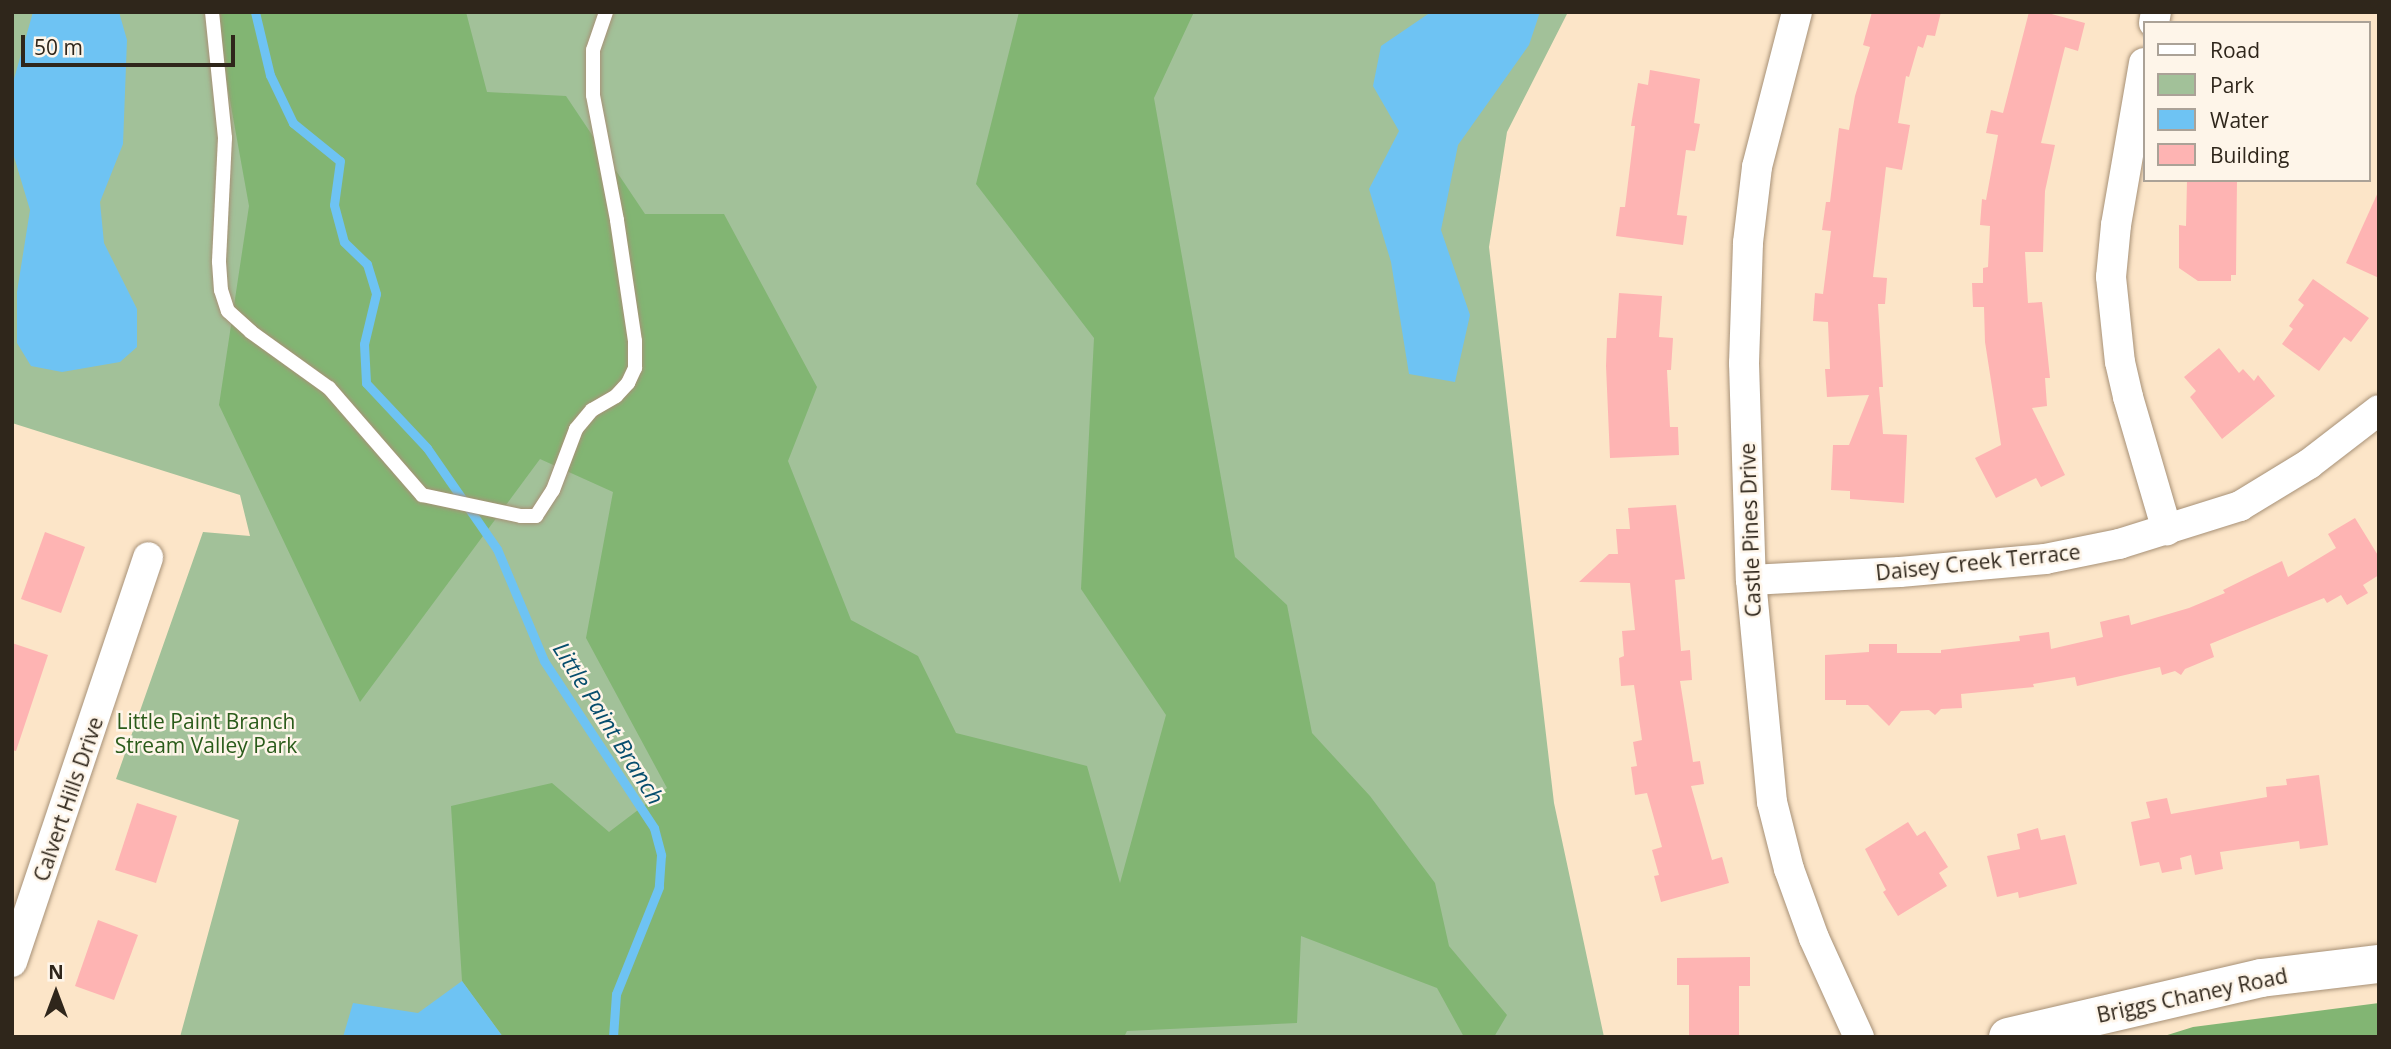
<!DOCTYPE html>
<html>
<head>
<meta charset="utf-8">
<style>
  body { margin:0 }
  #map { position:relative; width:2391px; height:1049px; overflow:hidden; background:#fce5c8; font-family:"Open Sans",sans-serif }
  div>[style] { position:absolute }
  .green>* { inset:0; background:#a2c199 }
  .forest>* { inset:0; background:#82b573 }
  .water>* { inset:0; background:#6ec3f3 }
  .stream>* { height:9px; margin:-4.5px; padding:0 4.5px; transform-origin:4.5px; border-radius:4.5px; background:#6ec3f3 }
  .building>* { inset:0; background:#feb4b3 }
  .roads { filter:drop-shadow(0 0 2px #a79177) drop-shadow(0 0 2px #a79177) }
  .lane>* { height:14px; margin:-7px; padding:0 7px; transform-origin:7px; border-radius:7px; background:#fff }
  .street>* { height:30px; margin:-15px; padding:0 15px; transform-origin:15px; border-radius:15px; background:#fff }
  .secondary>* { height:38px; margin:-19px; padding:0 19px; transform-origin:19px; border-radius:19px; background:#fff }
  span { translate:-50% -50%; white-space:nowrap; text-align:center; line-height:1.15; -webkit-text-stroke:5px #fef5e9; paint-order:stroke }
  .street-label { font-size:21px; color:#2f261b }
  .park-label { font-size:21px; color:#2a5b1a }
  .water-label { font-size:23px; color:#074e6e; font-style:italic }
  .frame { position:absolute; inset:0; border:14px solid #2f261b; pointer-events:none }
  .legend { position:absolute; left:2143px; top:21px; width:228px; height:161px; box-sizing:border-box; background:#fef5e9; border:2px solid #aba297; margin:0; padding:9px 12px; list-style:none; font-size:21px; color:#2f261b }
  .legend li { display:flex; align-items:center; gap:14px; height:35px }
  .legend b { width:35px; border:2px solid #aba297 }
  .north { position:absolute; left:21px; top:958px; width:70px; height:70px; -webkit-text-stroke:5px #fef5e9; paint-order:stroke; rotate:0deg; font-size:19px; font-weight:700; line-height:28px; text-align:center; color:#2f261b }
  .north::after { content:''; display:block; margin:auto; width:24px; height:32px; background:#2f261b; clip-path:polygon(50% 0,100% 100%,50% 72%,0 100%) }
  .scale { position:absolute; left:21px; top:35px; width:214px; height:32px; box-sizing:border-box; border:4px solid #2f261b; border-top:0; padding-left:9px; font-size:21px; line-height:24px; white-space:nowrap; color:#2f261b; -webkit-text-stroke:5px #fef5e9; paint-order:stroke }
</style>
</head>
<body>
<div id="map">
  <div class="green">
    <i style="clip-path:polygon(12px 12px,1568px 12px,1507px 132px,1489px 247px,1554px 803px,1604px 1037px,180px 1037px,239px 820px,116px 779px,203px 532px,250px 536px,240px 495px,12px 423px)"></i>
  </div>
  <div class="forest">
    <i style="clip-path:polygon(214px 12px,466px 12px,487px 92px,566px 96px,645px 214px,724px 214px,817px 387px,788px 461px,851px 620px,918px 656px,956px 733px,1087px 766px,1120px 883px,1166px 715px,1081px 589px,1094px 338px,976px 184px,1019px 12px,1194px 12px,1154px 98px,1235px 557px,1287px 605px,1312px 733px,1370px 796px,1435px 883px,1449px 946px,1507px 1015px,1494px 1037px,1464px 1037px,1437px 988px,1301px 936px,1297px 1023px,1127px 1031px,1124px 1037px,503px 1037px,462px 981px,451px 806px,552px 783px,609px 832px,667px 788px,586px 638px,613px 492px,540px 459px,360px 702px,219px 405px,249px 206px)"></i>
    <i style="clip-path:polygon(2379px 1003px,2379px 1037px,2161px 1037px,2193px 1027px)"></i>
  </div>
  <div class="water">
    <i style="clip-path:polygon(33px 12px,119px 12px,127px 40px,123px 144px,100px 202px,104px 243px,137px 309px,137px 347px,120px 362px,62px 372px,31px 366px,17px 343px,17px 292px,30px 210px,12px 150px,12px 86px)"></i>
    <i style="clip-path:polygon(1431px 12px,1540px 12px,1529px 45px,1458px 145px,1441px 230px,1470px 315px,1455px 382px,1409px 374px,1391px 262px,1369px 189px,1399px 131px,1373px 86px,1381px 46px)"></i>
    <i style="clip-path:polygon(462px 981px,503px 1037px,343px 1037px,353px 1003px,418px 1013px)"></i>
  </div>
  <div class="stream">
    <i style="left:255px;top:12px;width:65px;rotate:76.6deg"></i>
    <i style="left:270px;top:75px;width:53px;rotate:64.4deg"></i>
    <i style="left:293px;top:123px;width:60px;rotate:39deg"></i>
    <i style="left:340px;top:161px;width:44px;rotate:97.8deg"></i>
    <i style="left:334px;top:205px;width:38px;rotate:75deg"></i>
    <i style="left:344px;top:242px;width:32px;rotate:44deg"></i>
    <i style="left:367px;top:264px;width:31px;rotate:73deg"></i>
    <i style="left:376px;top:294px;width:51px;rotate:103.5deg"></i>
    <i style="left:364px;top:344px;width:39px;rotate:87deg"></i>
    <i style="left:366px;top:383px;width:89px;rotate:46.8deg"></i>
    <i style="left:427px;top:448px;width:123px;rotate:55.3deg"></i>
    <i style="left:497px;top:549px;width:121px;rotate:67.2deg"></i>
    <i style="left:544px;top:661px;width:200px;rotate:56.6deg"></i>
    <i style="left:654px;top:828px;width:28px;rotate:75deg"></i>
    <i style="left:661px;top:855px;width:32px;rotate:94deg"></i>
    <i style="left:659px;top:887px;width:115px;rotate:111.9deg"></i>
    <i style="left:616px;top:994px;width:43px;rotate:94deg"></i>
  </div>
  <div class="building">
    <i style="clip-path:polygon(1872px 12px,1941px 12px,1935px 36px,1927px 35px,1923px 48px,1918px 46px,1909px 77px,1906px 76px,1898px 123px,1910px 125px,1902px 170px,1886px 167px,1873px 277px,1887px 278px,1885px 304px,1878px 304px,1883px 387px,1879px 387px,1883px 434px,1907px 435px,1904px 503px,1850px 499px,1850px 491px,1831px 490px,1833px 445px,1849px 445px,1869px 395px,1827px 397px,1825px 369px,1830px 369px,1828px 322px,1813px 321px,1815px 293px,1823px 294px,1831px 231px,1822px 230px,1826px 202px,1830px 202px,1839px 128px,1849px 130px,1855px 96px,1870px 47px,1863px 45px)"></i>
    <i style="clip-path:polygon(2029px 12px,2044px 12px,2085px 23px,2078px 51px,2065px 47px,2041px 143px,2055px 145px,2045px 191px,2043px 252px,2025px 252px,2028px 303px,2042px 302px,2050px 378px,2045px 378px,2047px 406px,2032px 408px,2065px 475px,2041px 487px,2036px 478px,1996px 498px,1975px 458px,2001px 445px,1985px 342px,1984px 307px,1973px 307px,1972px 283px,1983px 283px,1983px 268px,1988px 267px,1990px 226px,1980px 225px,1982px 199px,1986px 200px,1998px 135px,1986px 133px,1991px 110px,2003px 113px)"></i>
    <i style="clip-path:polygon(1650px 70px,1700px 79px,1694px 123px,1700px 124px,1695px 151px,1686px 150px,1677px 215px,1687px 216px,1683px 245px,1616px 236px,1620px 207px,1625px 207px,1635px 126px,1631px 126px,1638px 83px,1648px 85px)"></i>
    <i style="clip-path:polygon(2187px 180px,2237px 180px,2236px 275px,2231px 275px,2231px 281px,2198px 281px,2179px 268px,2179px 225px,2186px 226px)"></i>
    <i style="clip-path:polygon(2379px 190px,2379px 278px,2346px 263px)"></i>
    <i style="clip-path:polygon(2313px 279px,2369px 318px,2351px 342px,2344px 337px,2319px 371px,2282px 344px,2293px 329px,2289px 326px,2304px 305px,2298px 300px)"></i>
    <i style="clip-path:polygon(1619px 293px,1662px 296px,1659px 337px,1673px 338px,1671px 370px,1667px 370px,1670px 427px,1678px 427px,1679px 455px,1610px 458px,1606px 366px,1607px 338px,1616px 338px)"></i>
    <i style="clip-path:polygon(2219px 348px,2239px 373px,2243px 369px,2254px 381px,2258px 375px,2275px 396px,2222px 439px,2190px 397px,2196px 391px,2184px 377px)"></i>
    <i style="clip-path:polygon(1676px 505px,1685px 579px,1675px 580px,1681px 651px,1690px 650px,1692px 680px,1680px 681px,1693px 762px,1700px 761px,1704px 784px,1691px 786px,1712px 860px,1722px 857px,1729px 883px,1661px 902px,1654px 876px,1659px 875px,1652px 850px,1662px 847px,1647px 793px,1635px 795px,1631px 767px,1637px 766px,1633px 742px,1642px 740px,1634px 685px,1621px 686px,1619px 658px,1624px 656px,1622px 631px,1635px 630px,1630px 583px,1579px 582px,1609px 554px,1618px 554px,1616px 529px,1630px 529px,1628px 508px)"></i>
    <i style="clip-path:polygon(2355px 518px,2379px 557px,2379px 575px,2363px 585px,2368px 593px,2347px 605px,2341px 595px,2327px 603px,2324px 598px,2210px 644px,2214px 657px,2185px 669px,2181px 675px,2175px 671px,2162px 675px,2160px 667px,2077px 686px,2075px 677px,2033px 684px,2034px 687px,1961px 694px,1962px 708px,1941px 709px,1935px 715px,1929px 710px,1901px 711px,1889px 726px,1868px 705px,1846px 705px,1846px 700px,1825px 700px,1825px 655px,1869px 652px,1869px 644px,1897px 644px,1897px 653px,1941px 653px,1941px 650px,2020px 641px,2019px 636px,2049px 632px,2051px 649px,2103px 637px,2100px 622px,2129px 615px,2131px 625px,2189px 608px,2225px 593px,2223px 590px,2282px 561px,2288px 577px,2336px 548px,2328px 534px)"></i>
    <i style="clip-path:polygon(45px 532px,85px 547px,61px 613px,21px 599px)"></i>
    <i style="clip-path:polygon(12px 643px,48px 655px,16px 751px,12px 750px)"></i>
    <i style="clip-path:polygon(2319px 775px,2328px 845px,2300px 849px,2299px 841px,2220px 852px,2223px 869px,2195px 875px,2191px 855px,2180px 858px,2182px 869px,2162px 873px,2159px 862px,2140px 866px,2131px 822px,2150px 818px,2146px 802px,2167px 798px,2171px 814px,2267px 797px,2266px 787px,2287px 785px,2286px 779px)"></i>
    <i style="clip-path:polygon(137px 803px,177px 816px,156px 883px,115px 870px)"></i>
    <i style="clip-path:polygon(1908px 822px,1917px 836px,1925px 831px,1948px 867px,1939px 873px,1947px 886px,1898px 916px,1883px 892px,1886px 890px,1865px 849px)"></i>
    <i style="clip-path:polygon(2038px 828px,2041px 840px,2065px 835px,2077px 884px,2019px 898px,2018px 892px,1997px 897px,1987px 856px,2020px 849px,2017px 834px)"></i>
    <i style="clip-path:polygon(98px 920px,138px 935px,114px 1000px,75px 986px)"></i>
    <i style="clip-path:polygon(1750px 957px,1750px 986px,1739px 986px,1739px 1037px,1689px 1037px,1689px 985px,1677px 985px,1677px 958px)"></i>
  </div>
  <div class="roads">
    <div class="lane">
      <i style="left:212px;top:12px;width:127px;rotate:84.1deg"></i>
      <i style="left:225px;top:138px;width:124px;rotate:92.8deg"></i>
      <i style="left:219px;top:262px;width:28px;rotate:86deg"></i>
      <i style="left:221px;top:290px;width:22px;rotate:72deg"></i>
      <i style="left:228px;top:311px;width:31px;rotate:42deg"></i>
      <i style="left:251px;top:332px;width:96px;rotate:35.7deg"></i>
      <i style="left:329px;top:388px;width:142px;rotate:49deg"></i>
      <i style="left:422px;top:495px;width:101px;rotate:12deg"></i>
      <i style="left:521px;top:516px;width:15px"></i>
      <i style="left:536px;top:516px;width:31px;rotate:-57deg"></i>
      <i style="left:553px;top:490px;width:65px;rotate:-69.3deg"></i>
      <i style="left:576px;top:429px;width:25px;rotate:-50deg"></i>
      <i style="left:592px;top:410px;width:28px;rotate:-30deg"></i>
      <i style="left:616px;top:396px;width:18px;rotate:-47deg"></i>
      <i style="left:628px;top:383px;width:17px;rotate:-65deg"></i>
      <i style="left:635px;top:368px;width:27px;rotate:-90deg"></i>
      <i style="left:635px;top:341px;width:122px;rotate:-98.5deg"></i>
      <i style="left:617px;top:220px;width:127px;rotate:-100.9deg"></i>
      <i style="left:593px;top:95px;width:45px;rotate:-90deg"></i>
      <i style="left:593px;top:50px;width:40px;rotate:-71.1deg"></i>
    </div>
    <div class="street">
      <i style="left:1797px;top:12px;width:160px;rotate:104.5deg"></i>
      <i style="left:1757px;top:167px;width:77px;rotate:96.8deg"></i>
      <i style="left:1748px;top:243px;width:120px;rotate:91.9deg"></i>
      <i style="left:1744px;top:363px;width:217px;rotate:88.2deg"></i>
      <i style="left:1751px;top:580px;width:223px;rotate:84.6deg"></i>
      <i style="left:1772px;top:802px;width:69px;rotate:75.8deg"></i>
      <i style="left:1789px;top:869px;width:73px;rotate:70.1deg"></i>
      <i style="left:1814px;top:938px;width:109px;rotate:65.6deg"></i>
      <i style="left:2154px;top:23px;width:11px;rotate:-80deg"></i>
      <i style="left:2144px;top:63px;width:164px;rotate:99.8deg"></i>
      <i style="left:2116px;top:225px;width:52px;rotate:95.5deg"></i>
      <i style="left:2111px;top:277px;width:85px;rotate:84deg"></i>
      <i style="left:2120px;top:362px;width:36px;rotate:77deg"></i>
      <i style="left:2128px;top:397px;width:139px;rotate:73.7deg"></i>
      <i style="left:1751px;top:580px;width:149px;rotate:-3.1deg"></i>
      <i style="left:1900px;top:572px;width:146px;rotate:-5.1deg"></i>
      <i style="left:2045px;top:559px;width:76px;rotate:-11.5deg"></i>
      <i style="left:2119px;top:544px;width:127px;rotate:-17.4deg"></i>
      <i style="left:2240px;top:506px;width:81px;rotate:-31.3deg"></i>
      <i style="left:2309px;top:464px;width:88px;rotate:-37.6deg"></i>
      <i style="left:12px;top:962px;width:427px;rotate:-71.4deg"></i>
    </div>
    <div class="secondary">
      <i style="left:2008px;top:1037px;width:260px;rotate:-13.1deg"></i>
      <i style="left:2261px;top:978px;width:119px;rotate:-6.8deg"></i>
    </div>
  </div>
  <div class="street-label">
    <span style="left:1750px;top:530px;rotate:-92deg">Castle Pines Drive</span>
    <span style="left:1978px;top:562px;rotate:-6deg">Daisey Creek Terrace</span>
    <span style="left:68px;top:799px;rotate:-71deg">Calvert Hills Drive</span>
    <span style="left:2192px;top:995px;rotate:-12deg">Briggs Chaney Road</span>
  </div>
  <div class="park-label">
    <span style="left:206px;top:733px">Little Paint Branch<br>Stream Valley Park</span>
  </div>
  <div class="water-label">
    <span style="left:609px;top:723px;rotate:58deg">Little Paint Branch</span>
  </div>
  <div class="frame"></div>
  <ul class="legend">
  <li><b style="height:9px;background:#fff"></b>Road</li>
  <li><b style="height:19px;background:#a2c199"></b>Park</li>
  <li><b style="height:19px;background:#6ec3f3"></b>Water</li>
  <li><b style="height:19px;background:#feb4b3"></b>Building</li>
  </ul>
  <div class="north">N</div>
  <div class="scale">50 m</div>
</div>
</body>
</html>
